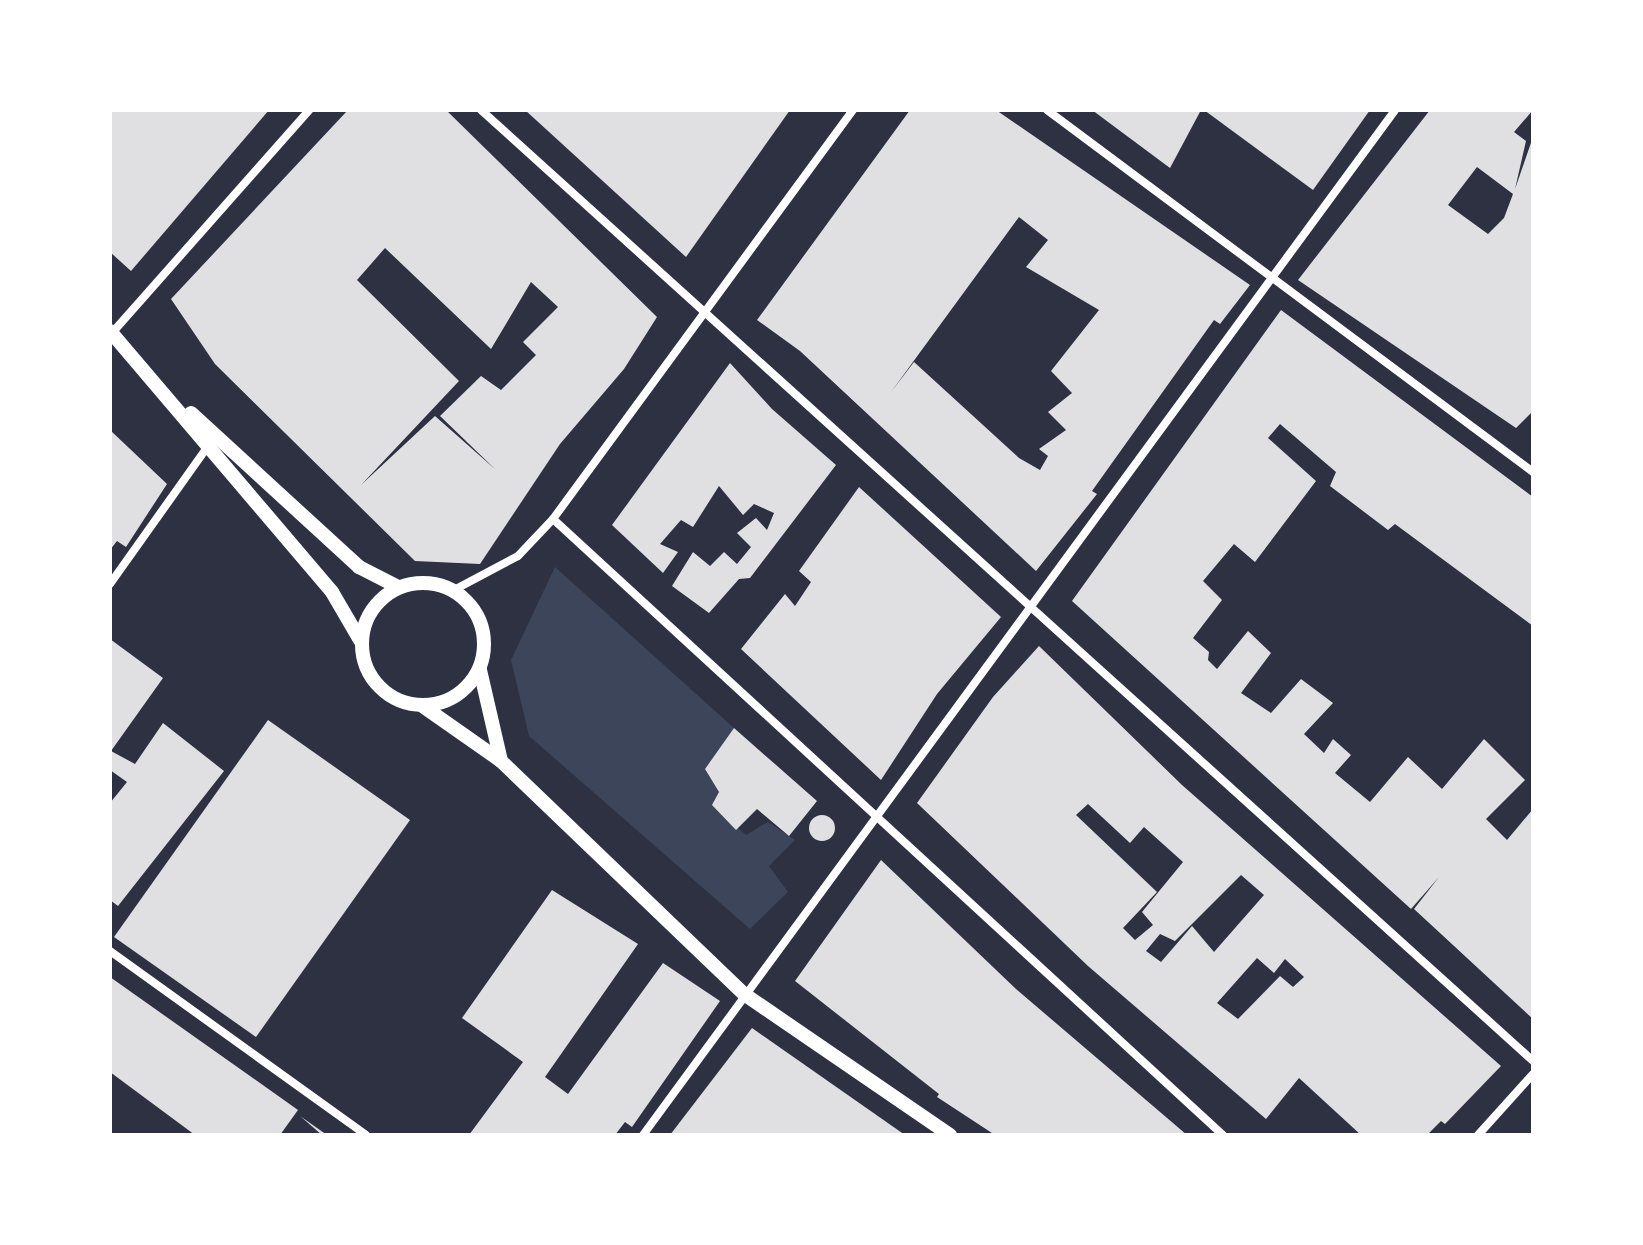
<!DOCTYPE html>
<html>
<head>
<meta charset="utf-8">
<style>
  body { margin:0 }
  #map { position:relative; width:1643px; height:1245px; overflow:hidden; background:#2d3142; font-family:"DejaVu Sans",sans-serif }
  div>[style] { position:absolute }
  .green>* { inset:0; background:#3c4559 }
  .building>* { inset:0; background:#e0e0e3 }
  .round { border-radius:50% }
  .minor>* { height:8px; margin:-4px; padding:0 4px; transform-origin:4px; border-radius:4px; background:#fff }
  .tertiary>* { height:14px; margin:-7px; padding:0 7px; transform-origin:7px; border-radius:7px; background:#fff }
  .tertiary>.ring { margin:-7px; padding:0; box-sizing:content-box; background:none; border:14px solid #fff; border-radius:50% }
  span { translate:-50% -50%; white-space:nowrap; text-align:center; line-height:1.15; -webkit-text-stroke:6px #fff; paint-order:stroke }
  .frame { position:absolute; inset:0; border:112px solid #fff; pointer-events:none }
</style>
</head>
<body>
<div id="map">
  <div class="green">
    <i style="clip-path:polygon(555px 567px,734px 728px,705px 769px,719px 792px,715px 807px,746px 835px,768px 822px,795px 840px,769px 866px,788px 892px,750px 929px,529px 736px,511px 660px)"></i>
  </div>
  <div class="building">
    <i style="clip-path:polygon(110px 110px,269px 110px,131px 271px,110px 252px)"></i>
    <i style="clip-path:polygon(evenodd,348px 110px,446px 110px,657px 317px,624px 369px,560px 444px,480px 564px,415px 561px,215px 364px,171px 299px,348px 110px,385px 248px,491px 349px,531px 282px,558px 307px,523px 342px,536px 355px,501px 390px,481px 376px,440px 416px,496px 470px,435px 416px,361px 485px,459px 381px,357px 280px,385px 248px)"></i>
    <i style="clip-path:polygon(525px 110px,790px 110px,686px 257px)"></i>
    <i style="clip-path:polygon(evenodd,910px 110px,996px 110px,1250px 285px,1220px 324px,1214px 320px,1092px 491px,1097px 494px,1036px 571px,800px 351px,757px 320px,910px 110px,1019px 217px,1048px 240px,1026px 267px,1099px 310px,1051px 371px,1072px 393px,1048px 412px,1066px 430px,1039px 449px,1048px 456px,1040px 470px,1019px 458px,914px 362px,891px 392px,1019px 217px)"></i>
    <i style="clip-path:polygon(1092px 110px,1201px 110px,1170px 168px)"></i>
    <i style="clip-path:polygon(1204px 110px,1370px 110px,1313px 190px)"></i>
    <i style="clip-path:polygon(evenodd,1430px 110px,1533px 110px,1514px 132px,1526px 141px,1515px 189px,1533px 137px,1533px 411px,1516px 428px,1298px 280px,1430px 110px,1477px 167px,1513px 194px,1504px 218px,1488px 234px,1448px 205px,1477px 167px)"></i>
    <i style="clip-path:polygon(1281px 310px,1533px 497px,1533px 626px,1395px 524px,1388px 530px,1330px 486px,1336px 472px,1280px 424px,1268px 438px,1316px 481px,1255px 562px,1234px 544px,1203px 581px,1222px 600px,1193px 638px,1209px 652px,1208px 660px,1217px 669px,1248px 631px,1271px 653px,1241px 693px,1271px 713px,1301px 679px,1333px 703px,1304px 734px,1324px 753px,1333px 739px,1351px 755px,1335px 773px,1370px 802px,1408px 757px,1442px 789px,1484px 739px,1525px 780px,1486px 819px,1507px 840px,1533px 809px,1533px 1019px,1414px 909px,1439px 877px,1411px 909px,1072px 601px)"></i>
    <i style="clip-path:polygon(730px 363px,772px 409px,836px 465px,750px 578px,739px 579px,709px 613px,672px 586px,693px 552px,710px 566px,724px 552px,737px 564px,751px 547px,737px 533px,756px 518px,767px 530px,774px 513px,754px 504px,743px 515px,719px 486px,693px 527px,681px 520px,660px 544px,678px 552px,663px 573px,612px 525px)"></i>
    <i style="clip-path:polygon(110px 430px,167px 484px,126px 547px,117px 541px,110px 550px)"></i>
    <i style="clip-path:polygon(859px 487px,1001px 617px,937px 694px,881px 780px,741px 649px,785px 594px,795px 606px,811px 582px,799px 571px)"></i>
    <i style="clip-path:polygon(110px 639px,163px 678px,111px 751px,135px 764px,163px 723px,224px 771px,118px 906px,110px 900px,110px 803px,127px 782px,110px 770px)"></i>
    <i style="clip-path:polygon(evenodd,1039px 646px,1182px 785px,1501px 1066px,1445px 1124px,1441px 1121px,1427px 1135px,1361px 1135px,1299px 1078px,1266px 1119px,1088px 966px,917px 803px,993px 697px,1039px 646px,1088px 804px,1130px 843px,1144px 827px,1183px 862px,1142px 912px,1153px 925px,1135px 940px,1123px 928px,1157px 892px,1076px 815px,1088px 804px,1039px 646px,1241px 875px,1264px 895px,1214px 952px,1192px 926px,1161px 962px,1146px 951px,1160px 934px,1175px 941px,1241px 875px,1039px 646px,1257px 958px,1274px 973px,1285px 959px,1304px 977px,1293px 987px,1280px 976px,1238px 1019px,1217px 1003px,1257px 958px)"></i>
    <i style="clip-path:polygon(268px 720px,410px 820px,256px 1037px,114px 937px)"></i>
    <i style="clip-path:polygon(734px 728px,817px 801px,789px 836px,757px 809px,736px 830px,712px 805px,719px 792px,705px 769px)"></i>
    <i class="round" style="left:809px;top:815px;width:26px;height:26px"></i>
    <i style="clip-path:polygon(881px 860px,1016px 989px,1187px 1135px,995px 1135px,937px 1097px,939px 1094px,795px 981px)"></i>
    <i style="clip-path:polygon(552px 890px,638px 944px,545px 1077px,568px 1094px,663px 963px,720px 1001px,632px 1127px,625px 1122px,615px 1135px,469px 1135px,523px 1062px,462px 1018px)"></i>
    <i style="clip-path:polygon(110px 977px,298px 1110px,280px 1135px,195px 1135px,110px 1072px)"></i>
    <i style="clip-path:polygon(752px 1028px,905px 1135px,670px 1135px)"></i>
    <i style="clip-path:polygon(300px 1116px,327px 1135px,322px 1135px)"></i>
  </div>
  <div class="minor">
    <i style="left:481px;top:110px;width:1418px;rotate:42.11deg"></i>
    <i style="left:1047px;top:110px;width:606px;rotate:36.68deg"></i>
    <i style="left:112px;top:333px;width:298px;rotate:-48.5deg"></i>
    <i style="left:553px;top:519px;width:910px;rotate:42.6deg"></i>
    <i style="left:110px;top:584px;width:169px;rotate:-54.6deg"></i>
    <i style="left:454px;top:590px;width:72px;rotate:-28deg"></i>
    <i style="left:518px;top:556px;width:51px;rotate:-46.6deg"></i>
    <i style="left:553px;top:519px;width:507px;rotate:-53.74deg"></i>
    <i style="left:110px;top:951px;width:315px;rotate:35.7deg"></i>
    <i style="left:643px;top:1135px;width:1271px;rotate:-53.73deg"></i>
    <i style="left:1478px;top:1135px;width:82px;rotate:-48deg"></i>
  </div>
  <div class="tertiary">
    <i style="left:110px;top:331px;width:343px;rotate:49.6deg"></i>
    <i style="left:332px;top:592px;width:56px;rotate:59.7deg"></i>
    <i style="left:191px;top:413px;width:228px;rotate:42.5deg"></i>
    <i style="left:359px;top:567px;width:44px;rotate:27.1deg"></i>
    <i class="ring" style="left:362px;top:583px;width:108px;height:108px"></i>
    <i style="left:480px;top:670px;width:93px;rotate:77deg"></i>
    <i style="left:424px;top:707px;width:94px;rotate:35deg"></i>
    <i style="left:501px;top:761px;width:337px;rotate:43.8deg"></i>
    <i style="left:744px;top:994px;width:250px;rotate:34.4deg"></i>
  </div>
  <div class="frame"></div>
</div>
</body>
</html>
